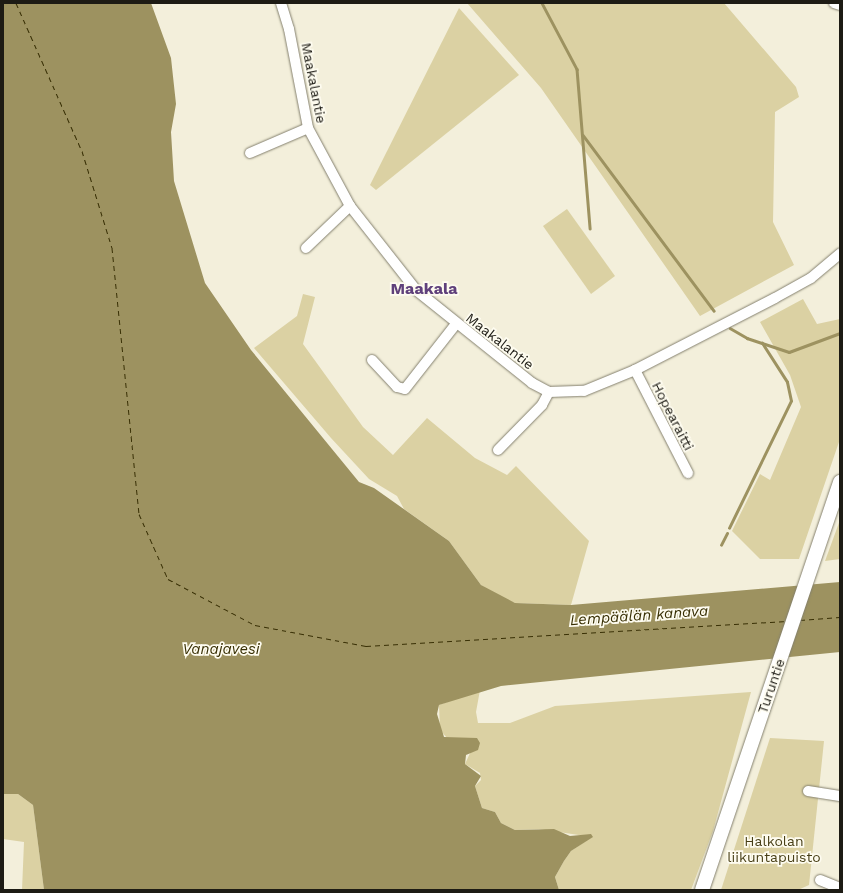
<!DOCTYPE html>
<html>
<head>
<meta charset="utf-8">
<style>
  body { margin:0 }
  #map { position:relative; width:843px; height:893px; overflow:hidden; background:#f3efdb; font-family:"Work Sans",sans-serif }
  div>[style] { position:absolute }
  .green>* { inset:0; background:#dbd1a3 }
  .water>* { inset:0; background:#9d9260 }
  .stream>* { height:2.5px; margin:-1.25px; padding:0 1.25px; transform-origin:1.25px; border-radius:1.25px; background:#9d9260 }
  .ferry>* { height:1px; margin-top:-0.5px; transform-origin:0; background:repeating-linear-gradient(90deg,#382f04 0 5px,transparent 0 9px) }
  .roads { filter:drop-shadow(0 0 1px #84806e) drop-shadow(0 0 1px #84806e) }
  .minor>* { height:10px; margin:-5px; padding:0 5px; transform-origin:5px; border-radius:5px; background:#fff }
  .secondary>* { height:14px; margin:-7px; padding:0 7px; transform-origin:7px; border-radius:7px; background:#fff }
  span { translate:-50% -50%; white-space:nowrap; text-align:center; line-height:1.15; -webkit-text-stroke:3.5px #fefcf0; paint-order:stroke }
  .street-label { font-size:14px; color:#1d1b14 }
  .park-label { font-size:14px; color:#483f16 }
  .water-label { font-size:15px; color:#382f04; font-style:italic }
  .quarter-label { font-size:16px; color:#5f407b; font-weight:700 }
  .frame { position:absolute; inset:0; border:4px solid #1d1b14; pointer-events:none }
</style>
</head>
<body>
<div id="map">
  <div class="green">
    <i style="clip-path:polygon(467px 3px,724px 3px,796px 87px,799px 97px,775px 112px,773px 222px,794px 265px,700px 316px,541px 88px)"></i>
    <i style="clip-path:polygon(459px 8px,519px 75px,376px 190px,370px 185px)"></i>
    <i style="clip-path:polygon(567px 209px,615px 276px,591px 294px,543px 226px)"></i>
    <i style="clip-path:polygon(303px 294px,315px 297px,303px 344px,363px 427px,393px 455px,427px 418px,475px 458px,507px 475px,516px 466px,589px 541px,571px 605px,515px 603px,497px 597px,481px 585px,449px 541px,404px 509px,397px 496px,369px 479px,331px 438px,254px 348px,297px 316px)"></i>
    <i style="clip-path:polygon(803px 299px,817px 324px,840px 319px,840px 439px,799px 559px,760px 559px,732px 531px,760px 474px,770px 480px,801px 407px,790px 375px,760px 322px)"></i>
    <i style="clip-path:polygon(840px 520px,840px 559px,825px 561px)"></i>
    <i style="clip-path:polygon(480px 690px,476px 712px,478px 723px,510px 723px,555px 706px,751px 692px,713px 831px,691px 890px,559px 890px,555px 877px,564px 861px,571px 851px,592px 837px,539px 829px,515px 830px,501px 823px,495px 812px,482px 808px,475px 786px,481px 780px,480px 773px,465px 764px,477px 738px,448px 739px,440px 730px,439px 705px)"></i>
    <i style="clip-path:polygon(770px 738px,824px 741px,809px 885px,798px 890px,721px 890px)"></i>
    <i style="clip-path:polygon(3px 794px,18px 794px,33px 805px,44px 890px,22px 890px,24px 842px,3px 839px)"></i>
  </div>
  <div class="water">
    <i style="clip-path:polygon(3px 3px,151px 3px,171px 58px,176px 104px,171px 132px,174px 181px,205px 283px,251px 350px,359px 482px,374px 488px,449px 541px,481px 585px,515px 603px,571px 605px,840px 582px,840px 652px,501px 686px,439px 705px,437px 714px,444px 737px,477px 738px,480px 743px,478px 750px,466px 755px,465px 764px,481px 776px,475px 786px,482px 808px,495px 812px,501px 823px,515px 830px,554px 829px,570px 836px,591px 834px,593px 837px,571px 851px,564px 861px,555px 877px,559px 890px,44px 890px,33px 805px,18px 794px,3px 794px)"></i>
  </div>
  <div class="stream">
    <i style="left:542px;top:3px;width:75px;rotate:62.1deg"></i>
    <i style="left:577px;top:69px;width:160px;rotate:85.3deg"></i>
    <i style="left:583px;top:135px;width:219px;rotate:53.3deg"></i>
    <i style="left:730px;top:328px;width:20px;rotate:30deg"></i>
    <i style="left:747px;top:338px;width:44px;rotate:18.4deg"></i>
    <i style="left:789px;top:352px;width:54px;rotate:-20.4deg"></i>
    <i style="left:729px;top:528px;width:141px;rotate:-64deg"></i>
    <i style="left:791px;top:401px;width:19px;rotate:-102deg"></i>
    <i style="left:787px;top:382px;width:46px;rotate:-122.7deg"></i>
    <i style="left:721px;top:545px;width:13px;rotate:-63deg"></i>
  </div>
  <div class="ferry">
    <i style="left:16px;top:3px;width:162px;rotate:66deg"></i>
    <i style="left:82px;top:151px;width:102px;rotate:72.8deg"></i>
    <i style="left:112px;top:248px;width:267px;rotate:84.2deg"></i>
    <i style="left:139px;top:514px;width:71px;rotate:66deg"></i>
    <i style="left:168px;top:579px;width:98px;rotate:27.9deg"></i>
    <i style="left:255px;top:625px;width:113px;rotate:10.7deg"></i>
    <i style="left:366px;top:646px;width:422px;rotate:-3.4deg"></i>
    <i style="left:800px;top:620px;width:40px;rotate:-4.3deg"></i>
  </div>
  <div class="roads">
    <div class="minor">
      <i style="left:281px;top:3px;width:27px;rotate:73deg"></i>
      <i style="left:289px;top:29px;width:101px;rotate:79.1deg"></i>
      <i style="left:308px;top:128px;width:89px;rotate:61.7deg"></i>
      <i style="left:350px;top:206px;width:107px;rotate:51.8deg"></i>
      <i style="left:416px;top:290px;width:149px;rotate:38.7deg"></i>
      <i style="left:532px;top:383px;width:19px;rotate:28deg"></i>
      <i style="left:549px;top:392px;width:35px;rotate:-2deg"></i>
      <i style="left:584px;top:391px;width:55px;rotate:-22.4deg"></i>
      <i style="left:635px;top:370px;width:157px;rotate:-27.2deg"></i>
      <i style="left:775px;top:298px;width:41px;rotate:-29.1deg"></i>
      <i style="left:811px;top:278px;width:38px;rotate:-40deg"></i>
      <i style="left:834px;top:3px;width:6px;rotate:18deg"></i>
      <i style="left:250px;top:153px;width:63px;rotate:-23.3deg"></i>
      <i style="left:306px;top:248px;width:61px;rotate:-43.7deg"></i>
      <i style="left:372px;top:360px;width:37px;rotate:47deg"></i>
      <i style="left:397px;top:387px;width:8px;rotate:14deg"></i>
      <i style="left:405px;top:389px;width:83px;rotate:-51.9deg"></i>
      <i style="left:635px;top:370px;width:116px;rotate:62.8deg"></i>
      <i style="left:498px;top:450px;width:63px;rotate:-45.6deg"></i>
      <i style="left:542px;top:405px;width:15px;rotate:-62deg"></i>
      <i style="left:808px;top:791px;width:32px;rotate:9deg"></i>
      <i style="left:820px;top:880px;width:22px;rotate:22deg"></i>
    </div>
    <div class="secondary">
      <i style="left:702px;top:890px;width:431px;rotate:-71.3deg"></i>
    </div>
  </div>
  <div class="street-label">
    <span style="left:314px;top:83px;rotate:79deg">Maakalantie</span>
    <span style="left:500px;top:341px;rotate:38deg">Maakalantie</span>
    <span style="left:673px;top:416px;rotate:63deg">Hopearaitti</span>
    <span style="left:771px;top:686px;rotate:-71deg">Turuntie</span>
  </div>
  <div class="park-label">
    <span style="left:774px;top:849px">Halkolan<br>liikuntapuisto</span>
  </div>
  <div class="water-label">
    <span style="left:639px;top:616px;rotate:-4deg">Lempäälän kanava</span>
    <span style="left:221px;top:650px">Vanajavesi</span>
  </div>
  <div class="quarter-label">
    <span style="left:424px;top:289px">Maakala</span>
  </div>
  <div class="frame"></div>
</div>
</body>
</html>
